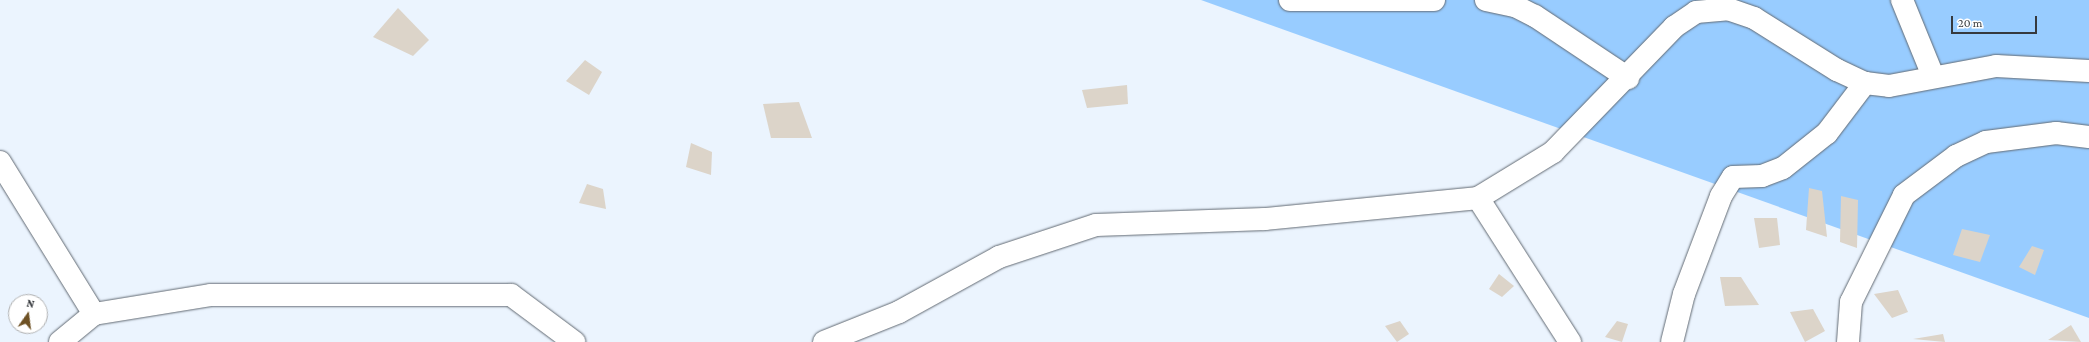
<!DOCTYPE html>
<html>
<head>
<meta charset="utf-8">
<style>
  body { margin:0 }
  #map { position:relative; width:2089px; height:342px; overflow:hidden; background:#ebf4fe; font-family:"Crimson Pro",serif }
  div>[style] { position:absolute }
  .green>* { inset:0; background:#98ccff }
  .building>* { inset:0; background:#dcd4c9 }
  .roads { filter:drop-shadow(0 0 1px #626a73) drop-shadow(0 0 1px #626a73) }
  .minor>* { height:22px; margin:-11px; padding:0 11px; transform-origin:11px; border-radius:11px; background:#fff }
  span { translate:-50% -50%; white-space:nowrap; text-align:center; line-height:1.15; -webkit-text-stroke:4px #fff; paint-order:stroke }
  .north { position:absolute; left:8px; top:294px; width:40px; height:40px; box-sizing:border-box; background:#fff; border:1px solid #afb0b1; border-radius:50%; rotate:14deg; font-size:11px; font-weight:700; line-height:16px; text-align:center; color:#36393d }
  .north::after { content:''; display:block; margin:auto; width:14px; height:18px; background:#6e5124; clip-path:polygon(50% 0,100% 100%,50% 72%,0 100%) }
  .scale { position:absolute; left:1951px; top:16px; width:86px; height:18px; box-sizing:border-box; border:2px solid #36393d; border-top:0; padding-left:5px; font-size:12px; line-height:14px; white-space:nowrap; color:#36393d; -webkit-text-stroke:3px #fff; paint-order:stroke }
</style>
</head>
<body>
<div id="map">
  <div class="green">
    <i style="clip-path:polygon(1201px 0,2089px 0,2089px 318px)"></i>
  </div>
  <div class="building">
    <i style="clip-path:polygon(398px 8px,429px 40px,413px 56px,373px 37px)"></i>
    <i style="clip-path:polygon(585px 60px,602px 72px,589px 95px,566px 81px)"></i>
    <i style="clip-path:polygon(1127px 85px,1128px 104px,1087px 108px,1082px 90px)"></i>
    <i style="clip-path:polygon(799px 102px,812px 138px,771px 138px,763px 104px)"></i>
    <i style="clip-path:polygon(691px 143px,712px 152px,711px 175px,686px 167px)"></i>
    <i style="clip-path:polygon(587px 184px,603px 189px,606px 209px,579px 203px)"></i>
    <i style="clip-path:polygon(1809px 188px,1822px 191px,1827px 237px,1806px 230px)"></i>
    <i style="clip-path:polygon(1841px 196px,1858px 200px,1857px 248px,1840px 242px)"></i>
    <i style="clip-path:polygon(1754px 218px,1777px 218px,1780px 245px,1759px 248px)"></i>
    <i style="clip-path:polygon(1962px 229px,1990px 235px,1980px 262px,1953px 255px)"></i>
    <i style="clip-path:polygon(2032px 246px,2044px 250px,2035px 275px,2019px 267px)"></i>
    <i style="clip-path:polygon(1499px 274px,1514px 286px,1502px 297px,1489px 289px)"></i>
    <i style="clip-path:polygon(1720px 277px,1741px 277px,1759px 305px,1725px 306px)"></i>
    <i style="clip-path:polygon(1898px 290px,1908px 312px,1892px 318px,1874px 294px)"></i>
    <i style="clip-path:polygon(1813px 309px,1825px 331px,1805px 342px,1790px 312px)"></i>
    <i style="clip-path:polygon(1400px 321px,1409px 334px,1397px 342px,1385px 326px)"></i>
    <i style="clip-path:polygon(1617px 321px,1628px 324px,1622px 342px,1605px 337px)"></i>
    <i style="clip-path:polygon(2071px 325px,2081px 342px,2048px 340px)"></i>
    <i style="clip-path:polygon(1943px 334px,1945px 342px,1913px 339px)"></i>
  </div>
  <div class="roads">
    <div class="minor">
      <i style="left:1290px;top:0;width:144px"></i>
      <i style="left:1486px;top:0;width:30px;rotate:12deg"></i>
      <i style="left:1515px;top:6px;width:22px;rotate:27deg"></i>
      <i style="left:1535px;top:16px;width:112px;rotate:33.7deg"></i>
      <i style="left:1902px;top:0;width:82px;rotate:67.8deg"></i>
      <i style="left:0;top:162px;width:179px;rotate:58.3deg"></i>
      <i style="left:1478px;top:198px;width:171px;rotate:57.4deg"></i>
      <i style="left:60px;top:342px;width:44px;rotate:-39.5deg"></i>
      <i style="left:94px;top:314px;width:119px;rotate:-9.2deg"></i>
      <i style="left:211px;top:295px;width:300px"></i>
      <i style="left:511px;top:295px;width:79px;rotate:36.7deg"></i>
      <i style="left:824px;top:342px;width:81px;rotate:-21.8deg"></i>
      <i style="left:899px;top:312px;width:114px;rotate:-28.8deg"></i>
      <i style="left:999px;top:257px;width:102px;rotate:-18.3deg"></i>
      <i style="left:1096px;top:225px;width:169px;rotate:-2deg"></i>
      <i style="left:1265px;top:219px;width:214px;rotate:-5.6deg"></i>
      <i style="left:1478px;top:198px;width:88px;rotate:-31.5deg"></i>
      <i style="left:1553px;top:152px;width:174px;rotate:-45.9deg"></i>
      <i style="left:1674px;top:27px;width:27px;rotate:-34deg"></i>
      <i style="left:1696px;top:12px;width:32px;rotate:-5deg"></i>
      <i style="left:1728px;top:9px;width:28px;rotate:19deg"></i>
      <i style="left:1754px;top:18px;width:98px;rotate:32.1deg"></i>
      <i style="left:1837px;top:70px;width:31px;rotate:25deg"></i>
      <i style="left:1865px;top:83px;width:24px;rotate:7deg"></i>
      <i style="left:1889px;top:86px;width:109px;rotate:-10.6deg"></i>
      <i style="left:1996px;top:66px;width:93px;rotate:3.1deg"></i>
      <i style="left:1672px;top:342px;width:49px;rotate:-76deg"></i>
      <i style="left:1684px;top:294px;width:105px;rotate:-69.3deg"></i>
      <i style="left:1721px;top:196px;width:22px;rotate:-58deg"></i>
      <i style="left:1733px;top:177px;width:29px;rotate:-2deg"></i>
      <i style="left:1762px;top:176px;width:22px;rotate:-21deg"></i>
      <i style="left:1783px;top:168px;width:56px;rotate:-38.5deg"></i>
      <i style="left:1827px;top:133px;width:63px;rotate:-52.8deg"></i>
      <i style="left:1848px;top:342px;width:40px;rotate:-85.7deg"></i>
      <i style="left:1851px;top:302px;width:119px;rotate:-63.6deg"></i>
      <i style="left:1904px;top:195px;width:65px;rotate:-36.9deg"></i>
      <i style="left:1956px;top:156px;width:33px;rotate:-25deg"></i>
      <i style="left:1986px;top:142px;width:71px;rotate:-7.3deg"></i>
      <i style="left:2056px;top:133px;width:33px;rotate:7deg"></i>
    </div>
  </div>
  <div class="north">N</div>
  <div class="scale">20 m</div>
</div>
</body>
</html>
